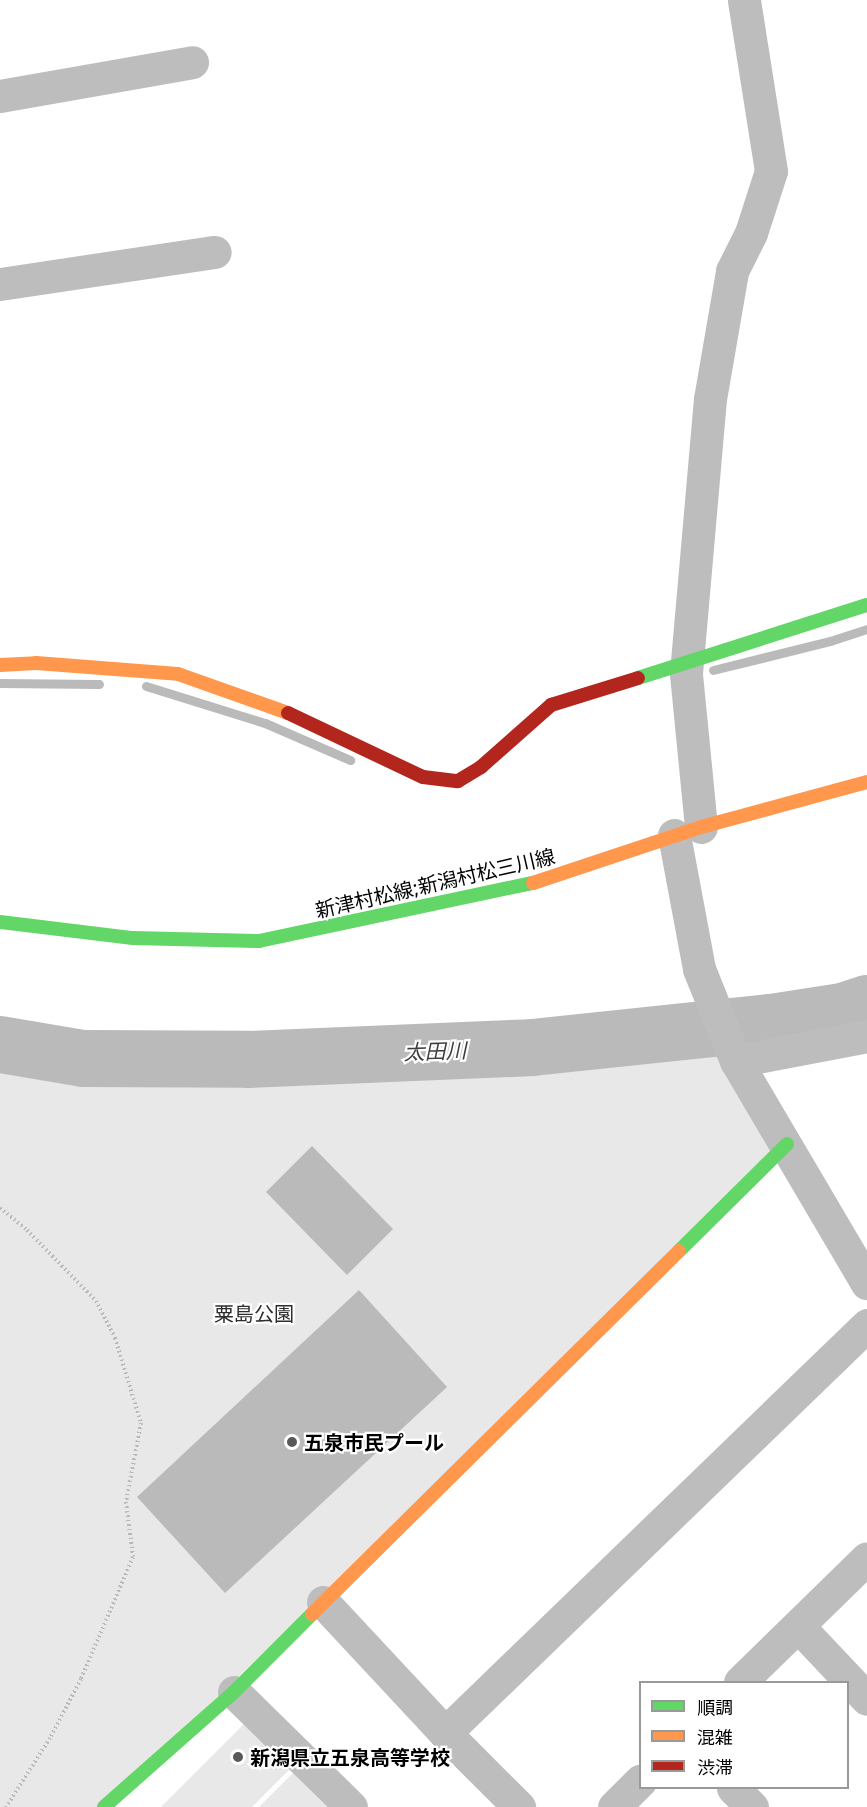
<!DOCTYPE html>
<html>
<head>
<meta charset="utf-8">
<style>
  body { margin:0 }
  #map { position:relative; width:867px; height:1807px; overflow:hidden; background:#fff; font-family:"Noto Sans","Noto Sans JP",sans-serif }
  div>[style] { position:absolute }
  .green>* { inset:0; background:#e8e8e8 }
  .water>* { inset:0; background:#bababa }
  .stream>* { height:9px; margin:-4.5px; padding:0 4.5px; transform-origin:4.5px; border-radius:4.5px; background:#bababa }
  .river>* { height:57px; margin:-28.5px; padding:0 28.5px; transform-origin:28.5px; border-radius:28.5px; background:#bababa }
  .path>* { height:4px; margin-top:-2px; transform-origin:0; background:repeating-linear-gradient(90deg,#b8b8b8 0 1.5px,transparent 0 4.5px) }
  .street>* { height:33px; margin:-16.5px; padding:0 16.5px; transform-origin:16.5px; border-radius:16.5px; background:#bdbdbd }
  .fast>* { height:14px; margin:-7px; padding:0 7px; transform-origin:7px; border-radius:7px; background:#63d668 }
  .slow>* { height:14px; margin:-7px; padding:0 7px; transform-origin:7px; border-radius:7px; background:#ff974d }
  .jam>* { height:14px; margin:-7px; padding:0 7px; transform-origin:7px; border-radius:7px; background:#b3261e }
  .dots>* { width:16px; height:16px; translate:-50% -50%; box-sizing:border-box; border:3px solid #fff; border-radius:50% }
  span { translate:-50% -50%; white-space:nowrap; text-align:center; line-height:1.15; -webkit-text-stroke:4.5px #fff; paint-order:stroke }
  .street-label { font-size:20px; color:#000 }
  .park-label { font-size:20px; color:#2d2d2d }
  .poi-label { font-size:20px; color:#000; font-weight:700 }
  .left { translate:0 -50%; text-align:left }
  .water-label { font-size:21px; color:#3e3e3e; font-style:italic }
  .legend { position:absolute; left:639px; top:1681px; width:210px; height:108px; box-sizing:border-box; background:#fff; border:2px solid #999; margin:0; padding:8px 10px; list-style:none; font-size:18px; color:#000 }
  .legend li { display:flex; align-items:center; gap:12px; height:30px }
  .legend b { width:30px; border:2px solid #999 }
</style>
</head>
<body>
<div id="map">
  <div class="green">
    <i style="clip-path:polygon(725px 1033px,787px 1144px,104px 1807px,0 1807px,0 1044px,83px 1058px,248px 1059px,532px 1047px,642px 1034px)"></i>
    <i style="clip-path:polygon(244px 1724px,290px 1769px,252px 1807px,161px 1807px)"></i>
    <i style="clip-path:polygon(293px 1773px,327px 1807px,259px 1807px)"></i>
  </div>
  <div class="water">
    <i style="clip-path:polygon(312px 1146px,393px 1229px,347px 1275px,266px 1192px)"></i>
    <i style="clip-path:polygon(359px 1290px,447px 1387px,225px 1593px,137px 1497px)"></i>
  </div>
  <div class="stream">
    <i style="left:713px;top:670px;width:121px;rotate:-13.9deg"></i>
    <i style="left:830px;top:641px;width:39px;rotate:-18deg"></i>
    <i style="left:0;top:683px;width:99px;rotate:0.6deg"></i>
    <i style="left:146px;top:686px;width:125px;rotate:17.3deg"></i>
    <i style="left:265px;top:723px;width:93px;rotate:23.5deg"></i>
  </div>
  <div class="river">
    <i style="left:0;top:1044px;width:84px;rotate:9.6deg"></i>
    <i style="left:83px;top:1058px;width:165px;rotate:0.3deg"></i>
    <i style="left:248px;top:1059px;width:284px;rotate:-2.4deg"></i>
    <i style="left:532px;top:1047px;width:240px;rotate:-6deg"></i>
    <i style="left:771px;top:1022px;width:72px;rotate:-8.8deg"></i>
    <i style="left:842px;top:1011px;width:26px;rotate:-18deg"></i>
  </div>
  <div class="path">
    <i style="left:0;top:1208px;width:35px;rotate:39deg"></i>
    <i style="left:27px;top:1230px;width:99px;rotate:45.8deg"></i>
    <i style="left:96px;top:1301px;width:42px;rotate:62.8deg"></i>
    <i style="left:115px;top:1338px;width:89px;rotate:73deg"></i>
    <i style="left:141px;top:1423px;width:80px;rotate:100.8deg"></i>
    <i style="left:126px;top:1502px;width:55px;rotate:82.7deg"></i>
    <i style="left:133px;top:1557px;width:133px;rotate:113.1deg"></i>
    <i style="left:81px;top:1679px;width:67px;rotate:117.7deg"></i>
    <i style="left:50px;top:1738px;width:82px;rotate:122.5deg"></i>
  </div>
  <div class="street">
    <i style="left:0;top:96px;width:195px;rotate:-10deg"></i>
    <i style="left:0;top:284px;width:217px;rotate:-8.5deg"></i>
    <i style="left:701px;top:827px;width:155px;rotate:-95.6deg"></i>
    <i style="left:686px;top:673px;width:275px;rotate:-85deg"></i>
    <i style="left:710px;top:399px;width:130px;rotate:-80.2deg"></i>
    <i style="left:732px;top:271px;width:42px;rotate:-63.4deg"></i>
    <i style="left:751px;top:233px;width:65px;rotate:-72.1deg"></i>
    <i style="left:771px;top:171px;width:173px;rotate:-99deg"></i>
    <i style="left:674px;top:835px;width:136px;rotate:79.4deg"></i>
    <i style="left:699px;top:969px;width:99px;rotate:68.1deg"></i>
    <i style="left:736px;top:1061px;width:258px;rotate:59.5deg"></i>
    <i style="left:736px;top:1061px;width:133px;rotate:-10.8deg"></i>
    <i style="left:323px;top:1602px;width:179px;rotate:47deg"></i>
    <i style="left:445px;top:1733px;width:105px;rotate:45deg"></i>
    <i style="left:798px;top:1626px;width:100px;rotate:46.6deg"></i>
    <i style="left:740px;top:1682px;width:177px;rotate:-44.3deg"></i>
    <i style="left:234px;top:1692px;width:164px;rotate:44.5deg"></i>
    <i style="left:445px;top:1733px;width:587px;rotate:-44.03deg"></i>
    <i style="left:733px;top:1788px;width:27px;rotate:45deg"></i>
    <i style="left:614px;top:1807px;width:37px;rotate:-45deg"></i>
  </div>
  <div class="fast">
    <i style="left:638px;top:678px;width:240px;rotate:-17.7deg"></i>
    <i style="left:0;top:922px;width:134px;rotate:6.9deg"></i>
    <i style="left:133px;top:938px;width:126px;rotate:1.4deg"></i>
    <i style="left:259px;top:941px;width:280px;rotate:-12deg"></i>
    <i style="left:679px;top:1251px;width:152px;rotate:-44.7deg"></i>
    <i style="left:104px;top:1807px;width:174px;rotate:-41.5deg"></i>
    <i style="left:234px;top:1692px;width:110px;rotate:-45deg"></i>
  </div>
  <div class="slow">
    <i style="left:0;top:665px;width:36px;rotate:-3deg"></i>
    <i style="left:36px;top:663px;width:142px;rotate:4.4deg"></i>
    <i style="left:178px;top:674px;width:117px;rotate:19.5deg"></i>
    <i style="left:533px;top:883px;width:177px;rotate:-18.4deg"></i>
    <i style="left:701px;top:827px;width:172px;rotate:-15.2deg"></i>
    <i style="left:312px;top:1614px;width:516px;rotate:-44.69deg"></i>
  </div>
  <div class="jam">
    <i style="left:288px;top:713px;width:149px;rotate:25.4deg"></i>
    <i style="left:423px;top:777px;width:35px;rotate:7deg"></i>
    <i style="left:458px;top:781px;width:27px;rotate:-31deg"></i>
    <i style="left:481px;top:767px;width:94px;rotate:-41.5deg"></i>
    <i style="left:551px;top:705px;width:91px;rotate:-17.2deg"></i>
  </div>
  <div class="dots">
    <i style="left:292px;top:1442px;background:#595959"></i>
    <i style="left:238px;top:1757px;background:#595959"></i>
  </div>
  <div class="street-label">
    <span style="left:435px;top:883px;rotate:-13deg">新津村松線;新潟村松三川線</span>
  </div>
  <div class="park-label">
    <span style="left:254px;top:1313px">粟島公園</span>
  </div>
  <div class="poi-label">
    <span class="left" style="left:304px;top:1442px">五泉市民プール</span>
    <span class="left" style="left:250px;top:1757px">新潟県立五泉高等学校</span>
  </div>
  <div class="water-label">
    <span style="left:435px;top:1051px;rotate:-2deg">太田川</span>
  </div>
  <ul class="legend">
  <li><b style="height:8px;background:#63d668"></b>順調</li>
  <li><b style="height:8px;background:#ff974d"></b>混雑</li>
  <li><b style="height:8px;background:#b3261e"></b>渋滞</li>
  </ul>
</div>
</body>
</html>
